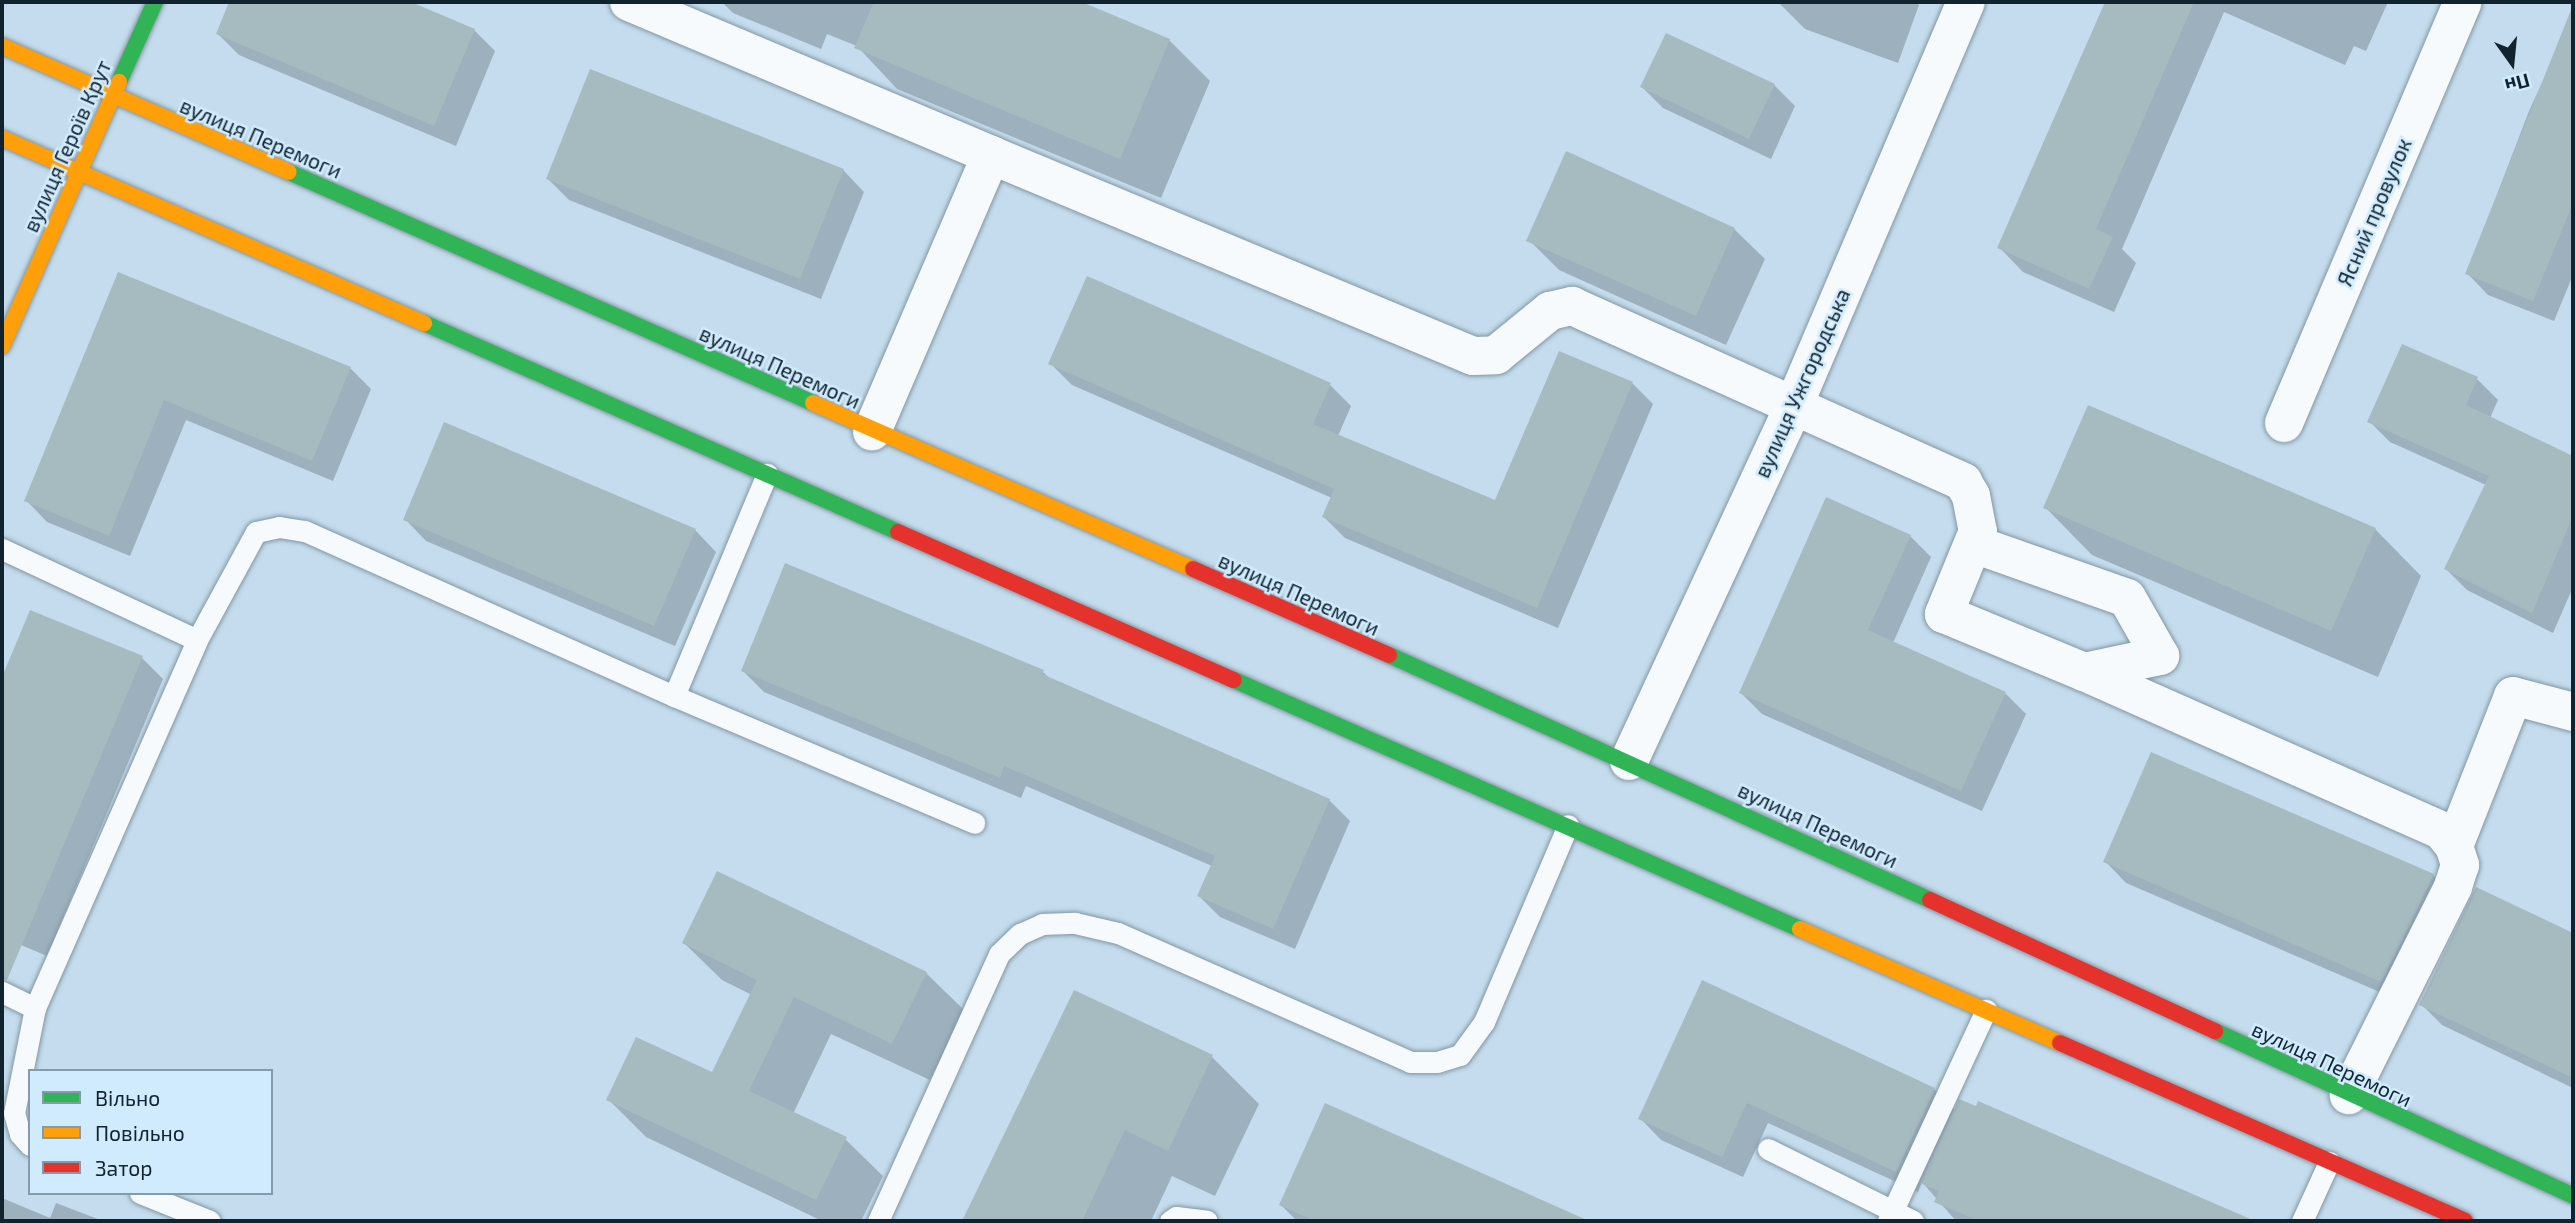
<!DOCTYPE html>
<html>
<head>
<meta charset="utf-8">
<style>
  body { margin:0 }
  #map { position:relative; width:2575px; height:1223px; overflow:hidden; background:#c4dced; font-family:"Exo 2",sans-serif }
  div>[style] { position:absolute }
  .shadow>* { inset:0; background:#0003 }
  .building>* { inset:0; background:#a6bbc0 }
  .roads { filter:drop-shadow(0 0 2px #8396a3) drop-shadow(0 0 2px #8396a3) }
  .lane>* { height:21px; margin:-10.5px; padding:0 10.5px; transform-origin:10.5px; border-radius:10.5px; background:#f6fafc }
  .street>* { height:38px; margin:-19px; padding:0 19px; transform-origin:19px; border-radius:19px; background:#f6fafc }
  .fast>* { height:16px; margin:-8px; padding:0 8px; transform-origin:8px; border-radius:8px; background:#30b455 }
  .slow>* { height:16px; margin:-8px; padding:0 8px; transform-origin:8px; border-radius:8px; background:#ff9f0a }
  .jam>* { height:16px; margin:-8px; padding:0 8px; transform-origin:8px; border-radius:8px; background:#e5322d }
  span { translate:-50% -50%; white-space:nowrap; text-align:center; line-height:1.15; -webkit-text-stroke:5px #d0ebfd; paint-order:stroke }
  .street-label { font-size:21px; color:#11232e }
  .frame { position:absolute; inset:0; border:4px solid #11232e; pointer-events:none }
  .legend { position:absolute; left:28px; top:1069px; width:245px; height:126px; box-sizing:border-box; background:#d0ebfd; border:2px solid #849baa; margin:0; padding:9px 12px; list-style:none; font-size:21px; color:#11232e }
  .legend li { display:flex; align-items:center; gap:14px; height:35px }
  .legend b { width:35px; border:2px solid #849baa }
  .north { position:absolute; left:2477px; top:28px; width:70px; height:70px; -webkit-text-stroke:5px #d0ebfd; paint-order:stroke; rotate:165deg; font-size:19px; font-weight:700; line-height:28px; text-align:center; color:#11232e }
  .north::after { content:''; display:block; margin:auto; width:24px; height:32px; background:#11232e; clip-path:polygon(50% 0,100% 100%,50% 72%,0 100%) }
</style>
</head>
<body>
<div id="map">
  <div class="shadow">
    <i style="clip-path:polygon(231px 2px,407px 2px,474px 30px,495px 51px,456px 146px,239px 55px,218px 34px)"></i>
    <i style="clip-path:polygon(722px 2px,1077px 2px,1169px 40px,1210px 81px,1161px 198px,897px 89px,857px 46px,827px 34px,821px 49px,733px 13px)"></i>
    <i style="clip-path:polygon(1778px 2px,1916px 2px,1919px 5px,1898px 63px,1805px 29px)"></i>
    <i style="clip-path:polygon(2106px 2px,2388px 2px,2366px 51px,2354px 46px,2345px 65px,2224px 12px,2122px 249px,2136px 263px,2114px 312px,2023px 272px,1999px 247px)"></i>
    <i style="clip-path:polygon(2565px 33px,2573px 37px,2573px 275px,2554px 321px,2488px 295px,2467px 273px,2529px 111px)"></i>
    <i style="clip-path:polygon(1774px 85px,1795px 106px,1771px 159px,1663px 108px,1642px 87px)"></i>
    <i style="clip-path:polygon(843px 170px,864px 192px,821px 299px,569px 200px,548px 179px)"></i>
    <i style="clip-path:polygon(1734px 229px,1765px 259px,1726px 345px,1559px 270px,1529px 240px)"></i>
    <i style="clip-path:polygon(119px 274px,350px 368px,371px 389px,333px 481px,186px 420px,130px 556px,47px 522px,26px 500px)"></i>
    <i style="clip-path:polygon(1051px 364px,1330px 385px,1351px 406px,1338px 436px,1496px 502px,1632px 383px,1653px 404px,1558px 628px,1345px 538px,1324px 517px,1332px 498px,1072px 385px)"></i>
    <i style="clip-path:polygon(2477px 379px,2498px 400px,2490px 418px,2573px 458px,2573px 587px,2553px 633px,2467px 590px,2446px 569px,2486px 485px,2390px 442px,2369px 421px)"></i>
    <i style="clip-path:polygon(2046px 508px,2375px 529px,2421px 576px,2378px 677px,2092px 555px)"></i>
    <i style="clip-path:polygon(405px 519px,695px 530px,716px 552px,675px 646px,426px 541px)"></i>
    <i style="clip-path:polygon(1910px 536px,1931px 557px,1893px 643px,2005px 693px,2026px 714px,1982px 811px,1762px 714px,1741px 693px)"></i>
    <i style="clip-path:polygon(31px 612px,142px 658px,163px 679px,47px 956px,2px 937px,2px 681px)"></i>
    <i style="clip-path:polygon(743px 671px,1043px 672px,1051px 680px,1329px 800px,1350px 821px,1295px 949px,1220px 917px,1199px 896px,1212px 866px,1026px 786px,1021px 798px,764px 692px)"></i>
    <i style="clip-path:polygon(2105px 861px,2433px 875px,2454px 897px,2403px 1002px,2126px 883px)"></i>
    <i style="clip-path:polygon(2477px 889px,2573px 935px,2573px 1088px,2442px 1025px,2421px 1004px)"></i>
    <i style="clip-path:polygon(684px 943px,926px 973px,964px 1010px,930px 1080px,831px 1034px,793px 1114px,845px 1139px,883px 1176px,861px 1221px,822px 1221px,646px 1137px,608px 1099px,713px 1075px,752px 995px,722px 980px)"></i>
    <i style="clip-path:polygon(1703px 983px,1934px 1089px,1956px 1111px,1976px 1109px,1979px 1103px,2251px 1221px,1956px 1221px,1922px 1182px,1918px 1192px,1768px 1123px,1743px 1177px,1661px 1140px,1640px 1118px)"></i>
    <i style="clip-path:polygon(1075px 992px,1212px 1057px,1259px 1104px,1215px 1196px,1172px 1176px,1151px 1221px,964px 1221px)"></i>
    <i style="clip-path:polygon(2px 1198px,50px 1218px,56px 1203px,103px 1221px,2px 1221px)"></i>
    <i style="clip-path:polygon(1545px 1203px,1563px 1221px,1297px 1221px,1281px 1205px)"></i>
  </div>
  <div class="building">
    <i style="clip-path:polygon(229px 2px,411px 2px,475px 29px,434px 126px,216px 34px)"></i>
    <i style="clip-path:polygon(874px 2px,1082px 2px,1170px 39px,1120px 159px,854px 48px)"></i>
    <i style="clip-path:polygon(2105px 2px,2194px 2px,2096px 229px,2113px 237px,2089px 289px,1997px 248px)"></i>
    <i style="clip-path:polygon(2571px 10px,2573px 203px,2533px 301px,2465px 274px)"></i>
    <i style="clip-path:polygon(1666px 33px,1775px 84px,1749px 139px,1640px 87px)"></i>
    <i style="clip-path:polygon(590px 69px,844px 169px,800px 279px,546px 179px)"></i>
    <i style="clip-path:polygon(1566px 151px,1735px 228px,1696px 316px,1526px 241px)"></i>
    <i style="clip-path:polygon(118px 272px,351px 367px,312px 461px,164px 400px,109px 536px,24px 501px)"></i>
    <i style="clip-path:polygon(1087px 276px,1331px 383px,1313px 424px,1495px 500px,1559px 351px,1633px 382px,1537px 608px,1322px 517px,1334px 489px,1048px 364px)"></i>
    <i style="clip-path:polygon(2402px 344px,2478px 377px,2466px 405px,2573px 456px,2573px 516px,2532px 613px,2444px 569px,2489px 476px,2367px 422px)"></i>
    <i style="clip-path:polygon(2088px 405px,2376px 528px,2331px 631px,2043px 508px)"></i>
    <i style="clip-path:polygon(444px 422px,696px 529px,654px 626px,403px 520px)"></i>
    <i style="clip-path:polygon(1826px 497px,1911px 535px,1868px 630px,2006px 692px,1961px 791px,1739px 693px)"></i>
    <i style="clip-path:polygon(785px 563px,1044px 670px,1042px 674px,1330px 799px,1273px 929px,1197px 896px,1215px 856px,1004px 766px,1000px 778px,741px 671px)"></i>
    <i style="clip-path:polygon(30px 610px,143px 656px,7px 980px,2px 979px,2px 677px)"></i>
    <i style="clip-path:polygon(2151px 752px,2434px 874px,2381px 982px,2103px 862px)"></i>
    <i style="clip-path:polygon(717px 871px,927px 972px,892px 1044px,794px 997px,749px 1091px,847px 1137px,816px 1200px,606px 1100px,636px 1037px,712px 1072px,757px 980px,682px 943px)"></i>
    <i style="clip-path:polygon(2476px 887px,2573px 933px,2573px 1078px,2419px 1005px)"></i>
    <i style="clip-path:polygon(1702px 980px,1935px 1088px,1896px 1172px,1747px 1103px,1722px 1157px,1638px 1119px)"></i>
    <i style="clip-path:polygon(1074px 990px,1213px 1055px,1168px 1151px,1125px 1130px,1082px 1221px,962px 1221px)"></i>
    <i style="clip-path:polygon(1959px 1099px,1976px 1106px,1978px 1101px,2255px 1221px,1979px 1221px,1934px 1202px,1939px 1191px,1920px 1183px)"></i>
    <i style="clip-path:polygon(1325px 1103px,1589px 1221px,1315px 1221px,1279px 1205px)"></i>
  </div>
  <div class="roads">
    <div class="lane">
      <i style="left:2px;top:549px;width:215px;rotate:25deg"></i>
      <i style="left:197px;top:640px;width:123px;rotate:-61.4deg"></i>
      <i style="left:256px;top:532px;width:24px;rotate:-12deg"></i>
      <i style="left:279px;top:527px;width:26px;rotate:9deg"></i>
      <i style="left:305px;top:531px;width:404px;rotate:24.1deg"></i>
      <i style="left:674px;top:696px;width:241px;rotate:-67.3deg"></i>
      <i style="left:674px;top:696px;width:326px;rotate:22.9deg"></i>
      <i style="left:2px;top:992px;width:37px;rotate:26deg"></i>
      <i style="left:35px;top:1008px;width:107px;rotate:101.3deg"></i>
      <i style="left:14px;top:1113px;width:22px;rotate:74deg"></i>
      <i style="left:20px;top:1134px;width:15px;rotate:48deg"></i>
      <i style="left:35px;top:1008px;width:402px;rotate:-66.2deg"></i>
      <i style="left:1768px;top:1149px;width:162px;rotate:26.4deg"></i>
      <i style="left:140px;top:1193px;width:75px;rotate:21.8deg"></i>
      <i style="left:878px;top:1221px;width:293px;rotate:-65.6deg"></i>
      <i style="left:999px;top:954px;width:29px;rotate:-44deg"></i>
      <i style="left:1020px;top:934px;width:24px;rotate:-24deg"></i>
      <i style="left:1042px;top:924px;width:33px;rotate:-2deg"></i>
      <i style="left:1075px;top:923px;width:44px;rotate:13.1deg"></i>
      <i style="left:1118px;top:933px;width:319px;rotate:23.8deg"></i>
      <i style="left:1410px;top:1062px;width:27px"></i>
      <i style="left:1437px;top:1062px;width:24px;rotate:-17deg"></i>
      <i style="left:1460px;top:1055px;width:41px;rotate:-54deg"></i>
      <i style="left:1484px;top:1022px;width:214px;rotate:-66.9deg"></i>
      <i style="left:1170px;top:1221px;width:7px;rotate:-34deg"></i>
      <i style="left:1176px;top:1217px;width:31px;rotate:7deg"></i>
      <i style="left:1888px;top:1221px;width:233px;rotate:-65.1deg"></i>
      <i style="left:2302px;top:1221px;width:65px;rotate:-65.4deg"></i>
    </div>
    <div class="street">
      <i style="left:629px;top:2px;width:393px;rotate:22.9deg"></i>
      <i style="left:991px;top:155px;width:301px;rotate:113.3deg"></i>
      <i style="left:991px;top:155px;width:522px;rotate:22.64deg"></i>
      <i style="left:1473px;top:356px;width:23px;rotate:-2deg"></i>
      <i style="left:1496px;top:355px;width:70px;rotate:-39.2deg"></i>
      <i style="left:1550px;top:311px;width:23px;rotate:-13deg"></i>
      <i style="left:1572px;top:306px;width:429px;rotate:24.2deg"></i>
      <i style="left:1963px;top:482px;width:16px;rotate:60deg"></i>
      <i style="left:1971px;top:496px;width:36px;rotate:79deg"></i>
      <i style="left:1978px;top:531px;width:90px;rotate:112.3deg"></i>
      <i style="left:1944px;top:614px;width:152px;rotate:22.5deg"></i>
      <i style="left:2084px;top:672px;width:78px;rotate:-11.9deg"></i>
      <i style="left:2160px;top:656px;width:67px;rotate:-119.6deg"></i>
      <i style="left:2127px;top:598px;width:162px;rotate:-160.6deg"></i>
      <i style="left:2284px;top:423px;width:457px;rotate:-67deg"></i>
      <i style="left:2084px;top:672px;width:392px;rotate:23.9deg"></i>
      <i style="left:2442px;top:831px;width:19px;rotate:51deg"></i>
      <i style="left:2454px;top:846px;width:20px;rotate:72deg"></i>
      <i style="left:2460px;top:865px;width:23px;rotate:108deg"></i>
      <i style="left:2453px;top:887px;width:233px;rotate:116.6deg"></i>
      <i style="left:1629px;top:761px;width:392px;rotate:-65.1deg"></i>
      <i style="left:1794px;top:405px;width:438px;rotate:-66.9deg"></i>
      <i style="left:2454px;top:846px;width:161px;rotate:-68.5deg"></i>
      <i style="left:2513px;top:696px;width:62px;rotate:14.9deg"></i>
    </div>
    <div class="fast">
      <i style="left:119px;top:82px;width:88px;rotate:-65.8deg"></i>
      <i style="left:289px;top:172px;width:573px;rotate:23.79deg"></i>
      <i style="left:424px;top:323px;width:518px;rotate:23.79deg"></i>
      <i style="left:1389px;top:655px;width:594px;rotate:24.36deg"></i>
      <i style="left:1234px;top:680px;width:618px;rotate:23.75deg"></i>
      <i style="left:2215px;top:1031px;width:394px;rotate:24.7deg"></i>
    </div>
    <div class="slow">
      <i style="left:2px;top:46px;width:313px;rotate:23.7deg"></i>
      <i style="left:2px;top:138px;width:461px;rotate:23.7deg"></i>
      <i style="left:2px;top:346px;width:289px;rotate:-66.1deg"></i>
      <i style="left:813px;top:403px;width:415px;rotate:23.6deg"></i>
      <i style="left:1800px;top:929px;width:284px;rotate:23.7deg"></i>
    </div>
    <div class="jam">
      <i style="left:898px;top:532px;width:367px;rotate:23.8deg"></i>
      <i style="left:1193px;top:569px;width:214px;rotate:23.7deg"></i>
      <i style="left:1930px;top:900px;width:314px;rotate:24.7deg"></i>
      <i style="left:2060px;top:1043px;width:442px;rotate:23.7deg"></i>
    </div>
  </div>
  <div class="street-label">
    <span style="left:261px;top:138px;rotate:23deg">вулиця Перемоги</span>
    <span style="left:67px;top:146px;rotate:-66deg">вулиця Героїв Крут</span>
    <span style="left:2374px;top:212px;rotate:-67deg">Ясний провулок</span>
    <span style="left:780px;top:367px;rotate:24deg">вулиця Перемоги</span>
    <span style="left:1802px;top:383px;rotate:-66deg">вулиця Ужгородська</span>
    <span style="left:1299px;top:594px;rotate:24deg">вулиця Перемоги</span>
    <span style="left:1818px;top:825px;rotate:25deg">вулиця Перемоги</span>
    <span style="left:2332px;top:1064px;rotate:25deg">вулиця Перемоги</span>
  </div>
  <div class="frame"></div>
  <ul class="legend">
  <li><b style="height:9px;background:#30b455"></b>Вільно</li>
  <li><b style="height:9px;background:#ff9f0a"></b>Повільно</li>
  <li><b style="height:9px;background:#e5322d"></b>Затор</li>
  </ul>
  <div class="north">Пн</div>
</div>
</body>
</html>
